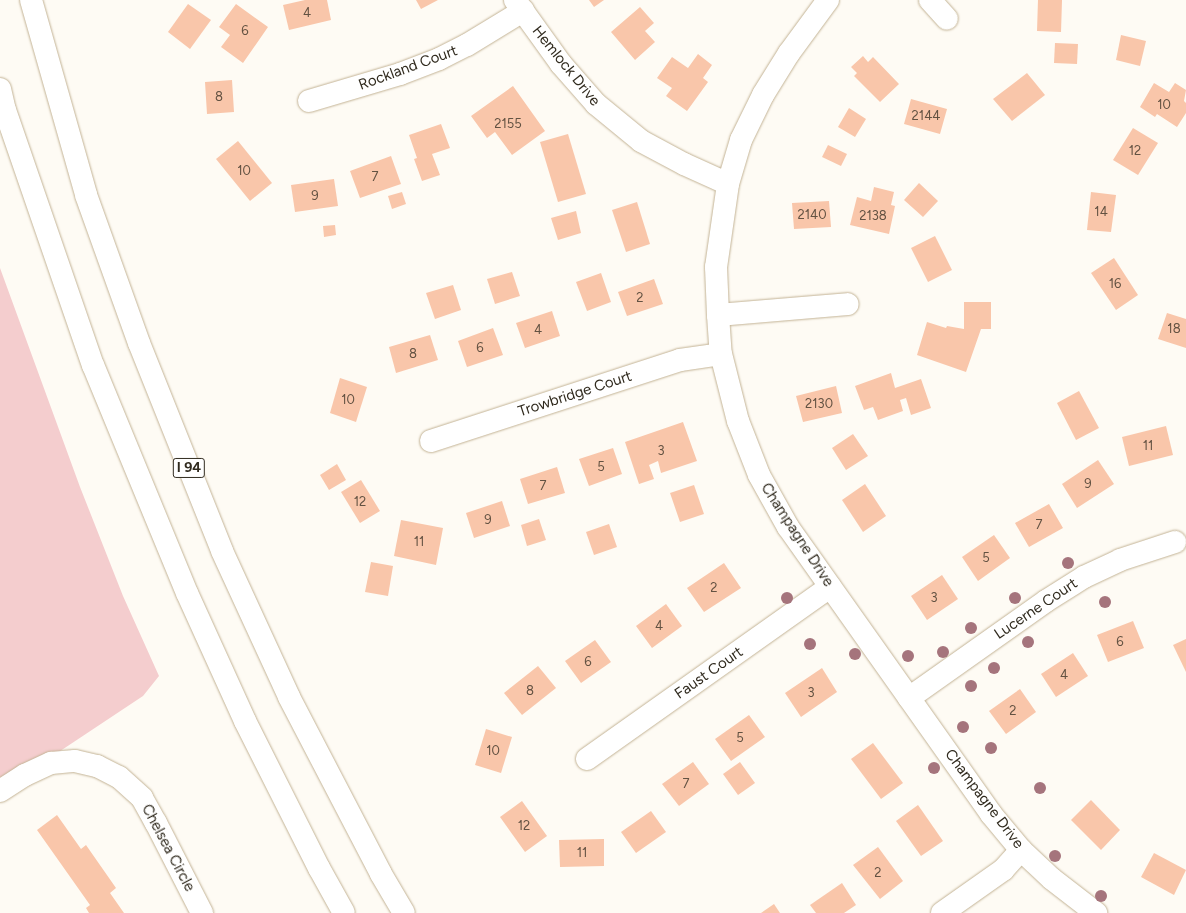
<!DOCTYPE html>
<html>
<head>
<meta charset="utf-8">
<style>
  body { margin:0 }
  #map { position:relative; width:1186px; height:913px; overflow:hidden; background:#fefbf4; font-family:Figtree,sans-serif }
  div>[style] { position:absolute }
  .green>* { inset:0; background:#f4cdce }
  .building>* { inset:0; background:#f9c6aa }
  .roads { filter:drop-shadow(0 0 1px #c3b395) drop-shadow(0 0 1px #c3b395) }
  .minor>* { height:22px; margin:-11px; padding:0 11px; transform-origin:11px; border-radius:11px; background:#fff }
  .highway>* { height:22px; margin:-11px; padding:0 11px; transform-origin:11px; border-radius:11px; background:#fff }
  .trees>* { width:12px; height:12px; margin:-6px; border-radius:50%; background:#a5747c }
  span { translate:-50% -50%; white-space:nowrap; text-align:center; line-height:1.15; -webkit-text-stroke:3px #fff; paint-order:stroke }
  .number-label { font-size:13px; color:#635242 }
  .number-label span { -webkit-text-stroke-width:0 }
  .shield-label span { padding:1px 3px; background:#fff; border:1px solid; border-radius:3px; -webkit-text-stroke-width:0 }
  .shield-label { font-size:14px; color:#312b1f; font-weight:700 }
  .street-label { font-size:15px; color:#312b1f }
</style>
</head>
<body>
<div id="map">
  <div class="green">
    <i style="clip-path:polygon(0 268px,80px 487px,123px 596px,159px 676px,143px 696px,0 791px)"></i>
  </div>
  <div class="building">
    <i style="clip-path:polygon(305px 0,327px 0,331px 20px,289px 30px,283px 5px)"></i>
    <i style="clip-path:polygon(416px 0,438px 0,421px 9px)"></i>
    <i style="clip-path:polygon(589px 0,604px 0,594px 7px)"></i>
    <i style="clip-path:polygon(1038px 0,1062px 0,1061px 32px,1037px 31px)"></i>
    <i style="clip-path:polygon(188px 4px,211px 20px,190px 49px,168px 32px)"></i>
    <i style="clip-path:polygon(236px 4px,268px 27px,243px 63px,221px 47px,230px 35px,219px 27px)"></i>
    <i style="clip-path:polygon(640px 7px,654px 23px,645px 31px,655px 42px,635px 60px,611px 32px)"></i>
    <i style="clip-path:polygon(1121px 35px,1146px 41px,1140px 66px,1116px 60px)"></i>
    <i style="clip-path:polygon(1055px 43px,1078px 44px,1077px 64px,1054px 63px)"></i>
    <i style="clip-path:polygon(698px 54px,712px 65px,703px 78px,708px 82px,687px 111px,666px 96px,672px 88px,657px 78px,672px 57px,688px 68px)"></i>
    <i style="clip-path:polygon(863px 56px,868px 62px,873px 57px,899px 84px,880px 102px,854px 76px,857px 73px,851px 67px)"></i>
    <i style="clip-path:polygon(1027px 73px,1045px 95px,1012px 121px,993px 99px)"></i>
    <i style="clip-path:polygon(232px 80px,234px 112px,207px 114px,205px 82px)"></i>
    <i style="clip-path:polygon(1154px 83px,1169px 92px,1175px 83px,1186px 90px,1184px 101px,1186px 103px,1186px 113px,1177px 127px,1157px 114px,1155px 117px,1140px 107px)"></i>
    <i style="clip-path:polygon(513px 86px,545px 131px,512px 155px,495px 132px,487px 138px,471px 116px)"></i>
    <i style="clip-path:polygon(911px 99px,947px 109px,940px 134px,904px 124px)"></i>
    <i style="clip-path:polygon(849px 108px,866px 119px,855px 137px,838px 127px)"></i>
    <i style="clip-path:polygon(441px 124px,450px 148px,432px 154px,440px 175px,422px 181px,414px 159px,417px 158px,409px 135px)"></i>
    <i style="clip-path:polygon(1133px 128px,1158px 143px,1138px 175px,1113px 160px)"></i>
    <i style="clip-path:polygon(568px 134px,586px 194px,558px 202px,540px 142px)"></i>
    <i style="clip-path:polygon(238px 141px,272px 183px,250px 201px,216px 159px)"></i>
    <i style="clip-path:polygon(828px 145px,847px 154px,841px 166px,822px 157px)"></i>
    <i style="clip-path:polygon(391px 156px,401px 184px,360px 198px,350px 171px)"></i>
    <i style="clip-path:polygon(334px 179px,338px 206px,295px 212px,291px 185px)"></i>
    <i style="clip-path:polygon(919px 183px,938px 201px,923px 217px,904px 200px)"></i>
    <i style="clip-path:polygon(874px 187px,894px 192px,891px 205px,895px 206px,889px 234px,850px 225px,857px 197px,871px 201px)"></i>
    <i style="clip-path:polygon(402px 192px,406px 204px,392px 209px,388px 196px)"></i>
    <i style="clip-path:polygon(1091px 192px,1116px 195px,1111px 232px,1087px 230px)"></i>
    <i style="clip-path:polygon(829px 201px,831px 227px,794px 229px,792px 203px)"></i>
    <i style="clip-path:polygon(637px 202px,650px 244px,626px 252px,612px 210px)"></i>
    <i style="clip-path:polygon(576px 211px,581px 233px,558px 240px,551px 218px)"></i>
    <i style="clip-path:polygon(335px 225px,336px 235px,324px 237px,323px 226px)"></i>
    <i style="clip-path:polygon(935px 236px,952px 270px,928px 282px,911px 248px)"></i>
    <i style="clip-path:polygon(1114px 258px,1138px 295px,1116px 310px,1091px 273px)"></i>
    <i style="clip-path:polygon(512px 272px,520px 296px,495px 304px,487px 279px)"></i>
    <i style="clip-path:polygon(601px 273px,611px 302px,587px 311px,576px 282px)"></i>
    <i style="clip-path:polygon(654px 279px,663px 304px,627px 316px,618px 292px)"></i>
    <i style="clip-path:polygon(453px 285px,461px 310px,435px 319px,426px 293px)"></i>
    <i style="clip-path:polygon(964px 302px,991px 302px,991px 329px,981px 329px,966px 372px,917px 355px,927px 322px,946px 328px,947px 326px,964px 329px)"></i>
    <i style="clip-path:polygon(552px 311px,560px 336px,525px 348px,516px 323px)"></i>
    <i style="clip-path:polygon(1167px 313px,1186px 319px,1186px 348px,1158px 339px)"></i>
    <i style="clip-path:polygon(493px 328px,503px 355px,467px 367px,458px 341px)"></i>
    <i style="clip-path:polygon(430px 335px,438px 360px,396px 373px,389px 347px)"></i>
    <i style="clip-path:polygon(891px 373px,895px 388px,921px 379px,931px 408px,911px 415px,906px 398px,900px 400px,903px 411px,878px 420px,873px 407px,864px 410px,855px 386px)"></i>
    <i style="clip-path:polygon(340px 378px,367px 387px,356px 422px,330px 413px)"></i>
    <i style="clip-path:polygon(836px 386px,842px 413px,803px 422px,796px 396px)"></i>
    <i style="clip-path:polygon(1079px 391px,1099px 428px,1076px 440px,1057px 403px)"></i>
    <i style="clip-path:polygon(683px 422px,697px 461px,661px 473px,658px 461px,649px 465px,654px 479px,639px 484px,625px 442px)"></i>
    <i style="clip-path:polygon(1166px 426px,1173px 455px,1129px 466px,1122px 437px)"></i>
    <i style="clip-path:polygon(853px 434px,868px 456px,846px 470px,832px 448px)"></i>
    <i style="clip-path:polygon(613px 448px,622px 474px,589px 486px,579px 459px)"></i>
    <i style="clip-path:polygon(1098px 460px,1114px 484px,1077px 508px,1062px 484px)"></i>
    <i style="clip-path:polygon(337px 464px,346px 480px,329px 490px,320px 475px)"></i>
    <i style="clip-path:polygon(557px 467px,565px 493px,528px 504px,520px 479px)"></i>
    <i style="clip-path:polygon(361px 480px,380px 511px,360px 523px,341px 492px)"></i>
    <i style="clip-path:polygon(865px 484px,886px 516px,863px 532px,842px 500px)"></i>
    <i style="clip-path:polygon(694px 485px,704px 514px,680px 522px,670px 493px)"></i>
    <i style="clip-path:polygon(502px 501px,510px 526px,474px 538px,466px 513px)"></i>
    <i style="clip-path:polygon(1049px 504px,1063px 528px,1029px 547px,1015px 523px)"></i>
    <i style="clip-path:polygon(539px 519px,546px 540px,527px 546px,521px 525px)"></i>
    <i style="clip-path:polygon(401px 520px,443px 528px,436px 565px,394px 556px)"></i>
    <i style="clip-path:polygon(609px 524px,617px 547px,594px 555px,586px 532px)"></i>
    <i style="clip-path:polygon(994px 535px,1010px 558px,978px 581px,962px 557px)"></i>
    <i style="clip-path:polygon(371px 562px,393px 566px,388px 596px,365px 592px)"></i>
    <i style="clip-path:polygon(724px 563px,741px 588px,704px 612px,687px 588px)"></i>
    <i style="clip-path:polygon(942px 575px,958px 599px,927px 620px,911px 596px)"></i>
    <i style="clip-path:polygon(666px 604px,682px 626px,652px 648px,636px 626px)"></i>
    <i style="clip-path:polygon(1133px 621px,1144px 648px,1108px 662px,1097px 635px)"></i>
    <i style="clip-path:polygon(1186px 639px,1186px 672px,1173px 645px)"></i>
    <i style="clip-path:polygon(595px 640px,611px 662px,581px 683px,565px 661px)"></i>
    <i style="clip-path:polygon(1073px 653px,1088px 676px,1056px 697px,1041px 674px)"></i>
    <i style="clip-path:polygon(538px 666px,556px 688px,522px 715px,504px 693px)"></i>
    <i style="clip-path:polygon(822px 668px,837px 692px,801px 717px,785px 693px)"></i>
    <i style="clip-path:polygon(1020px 689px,1036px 712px,1006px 734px,989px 711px)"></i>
    <i style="clip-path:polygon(749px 715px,765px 737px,731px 761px,715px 739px)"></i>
    <i style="clip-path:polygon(486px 729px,512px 737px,501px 773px,475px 765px)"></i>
    <i style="clip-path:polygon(873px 743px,903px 783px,881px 799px,851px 759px)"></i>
    <i style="clip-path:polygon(693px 762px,709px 784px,679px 806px,662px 784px)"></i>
    <i style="clip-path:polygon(740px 762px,755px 783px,738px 795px,723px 774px)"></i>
    <i style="clip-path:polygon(1091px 800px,1120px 830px,1101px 850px,1071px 820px)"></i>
    <i style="clip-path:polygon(522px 801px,547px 836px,525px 852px,500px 817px)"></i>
    <i style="clip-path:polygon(918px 805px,943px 841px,921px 856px,896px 821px)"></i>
    <i style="clip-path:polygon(651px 811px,666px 832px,636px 853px,621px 832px)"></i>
    <i style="clip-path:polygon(57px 815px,81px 849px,86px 845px,116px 888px,110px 893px,124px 913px,89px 913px,86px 908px,90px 905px,37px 830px)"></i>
    <i style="clip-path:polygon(604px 839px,604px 866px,560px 867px,559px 840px)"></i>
    <i style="clip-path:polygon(878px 847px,903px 881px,880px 899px,853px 865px)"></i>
    <i style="clip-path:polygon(1154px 853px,1186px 870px,1174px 895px,1141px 877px)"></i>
    <i style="clip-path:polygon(842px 883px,856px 905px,844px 913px,816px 913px,810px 905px)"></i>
    <i style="clip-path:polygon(774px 904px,780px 913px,761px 913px)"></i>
  </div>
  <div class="roads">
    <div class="minor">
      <i style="left:515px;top:0;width:79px;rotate:54.3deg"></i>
      <i style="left:561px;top:64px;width:53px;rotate:48.8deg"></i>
      <i style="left:596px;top:104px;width:58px;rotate:39.4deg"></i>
      <i style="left:641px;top:141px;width:49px;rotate:28.1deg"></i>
      <i style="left:684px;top:164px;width:48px;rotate:24.4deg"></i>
      <i style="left:828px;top:0;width:66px;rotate:126.3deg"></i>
      <i style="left:789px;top:53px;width:49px;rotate:121.8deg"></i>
      <i style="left:763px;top:95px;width:50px;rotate:116.1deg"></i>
      <i style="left:741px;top:140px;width:46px;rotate:106.5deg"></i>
      <i style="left:728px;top:184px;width:84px;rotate:98.2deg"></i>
      <i style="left:716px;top:267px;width:48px;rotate:87.6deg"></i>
      <i style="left:718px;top:315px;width:39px;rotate:86deg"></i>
      <i style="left:721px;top:354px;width:69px;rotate:75.8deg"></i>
      <i style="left:738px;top:421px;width:58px;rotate:68.7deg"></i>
      <i style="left:759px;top:475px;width:60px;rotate:60.9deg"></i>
      <i style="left:788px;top:527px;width:352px;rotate:54.7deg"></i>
      <i style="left:991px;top:814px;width:47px;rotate:50.2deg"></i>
      <i style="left:1021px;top:850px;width:42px;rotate:43.1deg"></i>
      <i style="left:1052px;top:879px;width:56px;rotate:37.7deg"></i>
      <i style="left:930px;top:0;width:25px;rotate:48deg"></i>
      <i style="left:309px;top:101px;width:95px;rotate:-16.5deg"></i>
      <i style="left:400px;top:74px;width:42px;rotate:-21deg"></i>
      <i style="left:439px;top:59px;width:31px;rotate:-27deg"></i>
      <i style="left:467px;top:45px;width:66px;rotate:-31.3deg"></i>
      <i style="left:718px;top:315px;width:130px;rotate:-4.8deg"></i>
      <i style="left:431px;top:441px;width:262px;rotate:-18deg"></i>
      <i style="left:680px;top:360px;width:41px;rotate:-8.3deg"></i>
      <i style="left:909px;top:698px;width:168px;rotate:-35.3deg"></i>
      <i style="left:1046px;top:601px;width:45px;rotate:-32.3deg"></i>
      <i style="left:1084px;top:577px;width:40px;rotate:-25deg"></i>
      <i style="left:1120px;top:560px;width:58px;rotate:-18.1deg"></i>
      <i style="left:587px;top:759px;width:298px;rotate:-35.3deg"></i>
      <i style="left:0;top:791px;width:30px;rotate:-33deg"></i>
      <i style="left:25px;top:775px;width:29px;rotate:-25deg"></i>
      <i style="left:51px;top:763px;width:24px;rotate:-5deg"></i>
      <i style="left:75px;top:761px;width:23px;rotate:13deg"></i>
      <i style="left:97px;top:766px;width:25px;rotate:27deg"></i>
      <i style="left:119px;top:777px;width:31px;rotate:42deg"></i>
      <i style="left:142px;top:798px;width:29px;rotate:61deg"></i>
      <i style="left:156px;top:823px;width:101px;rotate:62.9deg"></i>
      <i style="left:942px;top:913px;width:75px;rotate:-35.2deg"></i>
      <i style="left:1003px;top:870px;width:27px;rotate:-48deg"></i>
    </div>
    <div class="highway">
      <i style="left:31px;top:0;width:203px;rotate:74.2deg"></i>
      <i style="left:86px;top:195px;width:157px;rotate:70.3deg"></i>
      <i style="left:139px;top:343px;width:224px;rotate:68.2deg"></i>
      <i style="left:222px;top:551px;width:161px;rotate:65.3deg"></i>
      <i style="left:289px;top:697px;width:199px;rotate:62.5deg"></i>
      <i style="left:381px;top:874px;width:45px;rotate:59.5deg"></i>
      <i style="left:0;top:89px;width:22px;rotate:77deg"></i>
      <i style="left:5px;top:110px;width:270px;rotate:71deg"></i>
      <i style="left:93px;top:365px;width:247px;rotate:67.6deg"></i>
      <i style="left:187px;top:593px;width:141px;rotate:65.6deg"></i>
      <i style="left:245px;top:721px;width:165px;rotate:63.3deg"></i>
      <i style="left:319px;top:868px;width:51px;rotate:60.9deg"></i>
    </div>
  </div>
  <div class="trees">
    <i style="left:1068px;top:563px"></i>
    <i style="left:787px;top:598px"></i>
    <i style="left:1015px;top:598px"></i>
    <i style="left:1105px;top:602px"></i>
    <i style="left:971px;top:628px"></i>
    <i style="left:1028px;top:642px"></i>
    <i style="left:810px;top:644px"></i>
    <i style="left:943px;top:652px"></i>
    <i style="left:855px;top:654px"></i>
    <i style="left:908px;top:656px"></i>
    <i style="left:994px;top:668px"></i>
    <i style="left:971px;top:686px"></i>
    <i style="left:963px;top:727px"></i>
    <i style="left:991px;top:748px"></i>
    <i style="left:934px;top:768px"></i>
    <i style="left:1040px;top:788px"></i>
    <i style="left:1055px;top:856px"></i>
    <i style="left:1101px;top:896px"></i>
  </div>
  <div class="number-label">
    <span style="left:307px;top:13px">4</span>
    <span style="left:245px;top:31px">6</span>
    <span style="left:219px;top:97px">8</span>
    <span style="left:1164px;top:105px">10</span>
    <span style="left:926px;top:116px">2144</span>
    <span style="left:508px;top:124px">2155</span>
    <span style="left:1135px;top:151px">12</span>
    <span style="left:244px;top:171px">10</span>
    <span style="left:375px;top:177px">7</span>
    <span style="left:315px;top:196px">9</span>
    <span style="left:1101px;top:212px">14</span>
    <span style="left:812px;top:215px">2140</span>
    <span style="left:873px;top:216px">2138</span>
    <span style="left:1115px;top:284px">16</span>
    <span style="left:640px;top:298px">2</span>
    <span style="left:1174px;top:329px">18</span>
    <span style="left:538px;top:330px">4</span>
    <span style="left:480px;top:348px">6</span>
    <span style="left:413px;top:354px">8</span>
    <span style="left:348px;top:400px">10</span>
    <span style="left:819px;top:404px">2130</span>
    <span style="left:1148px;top:446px">11</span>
    <span style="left:661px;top:451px">3</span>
    <span style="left:601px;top:467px">5</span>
    <span style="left:1088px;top:484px">9</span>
    <span style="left:543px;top:486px">7</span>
    <span style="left:360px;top:502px">12</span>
    <span style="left:488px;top:520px">9</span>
    <span style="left:1039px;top:525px">7</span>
    <span style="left:419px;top:542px">11</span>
    <span style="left:986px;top:558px">5</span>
    <span style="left:714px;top:588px">2</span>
    <span style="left:934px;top:598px">3</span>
    <span style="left:659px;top:626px">4</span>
    <span style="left:1120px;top:642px">6</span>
    <span style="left:588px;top:662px">6</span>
    <span style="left:1064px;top:675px">4</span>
    <span style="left:530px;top:691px">8</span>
    <span style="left:811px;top:693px">3</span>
    <span style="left:1013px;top:711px">2</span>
    <span style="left:740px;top:738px">5</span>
    <span style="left:493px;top:751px">10</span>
    <span style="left:686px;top:784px">7</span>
    <span style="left:524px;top:826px">12</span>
    <span style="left:582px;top:853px">11</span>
    <span style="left:878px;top:873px">2</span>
  </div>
  <div class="shield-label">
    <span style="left:189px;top:468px">I 94</span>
  </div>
  <div class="street-label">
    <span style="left:566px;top:66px;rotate:51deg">Hemlock Drive</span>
    <span style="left:408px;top:68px;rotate:-20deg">Rockland Court</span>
    <span style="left:575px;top:394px;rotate:-18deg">Trowbridge Court</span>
    <span style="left:797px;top:535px;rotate:57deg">Champagne Drive</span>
    <span style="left:1036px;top:609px;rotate:-34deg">Lucerne Court</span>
    <span style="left:709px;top:673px;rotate:-35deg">Faust Court</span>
    <span style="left:984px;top:799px;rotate:53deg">Champagne Drive</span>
    <span style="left:168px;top:848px;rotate:62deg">Chelsea Circle</span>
  </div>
</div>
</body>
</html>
